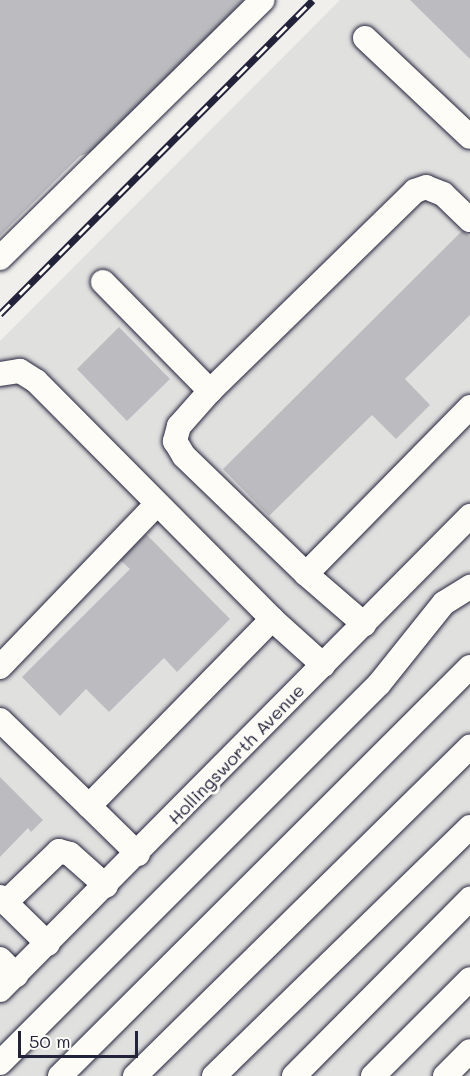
<!DOCTYPE html>
<html>
<head>
<meta charset="utf-8">
<style>
  body { margin:0 }
  #map { position:relative; width:470px; height:1076px; overflow:hidden; background:#f0efec; font-family:Mali,sans-serif }
  div>[style] { position:absolute }
  .built>* { inset:0; background:#e0e0df }
  .building>* { inset:0; background:#bcbcc0 }
  .roads { filter:drop-shadow(0 0 2px #22223b) drop-shadow(0 0 2px #22223b) }
  .minor>* { height:24px; margin:-12px; padding:0 12px; transform-origin:12px; border-radius:12px; background:#fdfcf7 }
  .rail>* { height:7px; margin-top:-3.5px; transform-origin:0; background:repeating-linear-gradient(90deg,#fdfcf7 0 14px,#22223b 0 28px); box-sizing:border-box; border-block:2px solid #22223b }
  span { translate:-50% -50%; white-space:nowrap; text-align:center; line-height:1.15; -webkit-text-stroke:6px #fdfcf7; paint-order:stroke }
  .street-label { font-size:18px; color:#22223b }
  .scale { position:absolute; left:18px; top:1031px; width:120px; height:27px; box-sizing:border-box; border:3px solid #22223b; border-top:0; padding-left:8px; font-size:18px; line-height:21px; white-space:nowrap; color:#22223b; -webkit-text-stroke:4px #fdfcf7; paint-order:stroke }
</style>
</head>
<body>
<div id="map">
  <div class="built">
    <i style="clip-path:polygon(340px 0,470px 0,470px 1076px,0 1076px,0 341px)"></i>
  </div>
  <div class="building">
    <i style="clip-path:polygon(0 0,244px 0,96px 150px,80px 156px,0 236px)"></i>
    <i style="clip-path:polygon(410px 0,470px 0,470px 59px)"></i>
    <i style="clip-path:polygon(463px 230px,470px 237px,470px 315px,405px 379px,430px 405px,396px 439px,372px 415px,269px 516px,223px 469px)"></i>
    <i style="clip-path:polygon(119px 327px,170px 379px,127px 421px,77px 369px)"></i>
    <i style="clip-path:polygon(146px 534px,230px 619px,177px 672px,164px 658px,109px 712px,86px 689px,60px 716px,22px 677px,130px 569px,120px 560px)"></i>
    <i style="clip-path:polygon(0 777px,43px 820px,31px 832px,28px 828px,0 857px)"></i>
  </div>
  <div class="roads">
    <div class="minor">
      <i style="left:365px;top:38px;width:144px;rotate:43.3deg"></i>
      <i style="left:470px;top:220px;width:37px;rotate:-136deg"></i>
      <i style="left:443px;top:194px;width:18px;rotate:-158deg"></i>
      <i style="left:426px;top:187px;width:12px;rotate:160deg"></i>
      <i style="left:415px;top:191px;width:286px;rotate:135.7deg"></i>
      <i style="left:210px;top:391px;width:47px;rotate:131.5deg"></i>
      <i style="left:179px;top:426px;width:16px;rotate:105deg"></i>
      <i style="left:175px;top:441px;width:17px;rotate:59deg"></i>
      <i style="left:184px;top:456px;width:170px;rotate:44deg"></i>
      <i style="left:306px;top:574px;width:234px;rotate:-45.5deg"></i>
      <i style="left:0;top:258px;width:368px;rotate:-44.5deg"></i>
      <i style="left:103px;top:282px;width:153px;rotate:45.5deg"></i>
      <i style="left:0;top:374px;width:20px;rotate:-9deg"></i>
      <i style="left:20px;top:371px;width:19px;rotate:32deg"></i>
      <i style="left:36px;top:381px;width:335px;rotate:45.2deg"></i>
      <i style="left:306px;top:574px;width:77px;rotate:40.8deg"></i>
      <i style="left:0;top:667px;width:225px;rotate:-46.1deg"></i>
      <i style="left:0;top:720px;width:124px;rotate:44deg"></i>
      <i style="left:138px;top:854px;width:69px;rotate:-135.6deg"></i>
      <i style="left:89px;top:806px;width:262px;rotate:-45.6deg"></i>
      <i style="left:272px;top:619px;width:69px;rotate:42deg"></i>
      <i style="left:0;top:897px;width:67px;rotate:44.4deg"></i>
      <i style="left:5px;top:903px;width:75px;rotate:-43.9deg"></i>
      <i style="left:59px;top:851px;width:11px;rotate:15deg"></i>
      <i style="left:70px;top:854px;width:48px;rotate:41.6deg"></i>
      <i style="left:0;top:959px;width:23px;rotate:45deg"></i>
      <i style="left:0;top:990px;width:668px;rotate:-45.24deg"></i>
      <i style="left:0;top:1063px;width:536px;rotate:-45deg"></i>
      <i style="left:379px;top:684px;width:104px;rotate:-51.3deg"></i>
      <i style="left:444px;top:603px;width:31px;rotate:-32deg"></i>
      <i style="left:60px;top:1076px;width:579px;rotate:-44.93deg"></i>
      <i style="left:135px;top:1076px;width:470px;rotate:-44.5deg"></i>
      <i style="left:214px;top:1076px;width:357px;rotate:-44.2deg"></i>
      <i style="left:294px;top:1076px;width:250px;rotate:-45.2deg"></i>
      <i style="left:373px;top:1076px;width:137px;rotate:-45deg"></i>
      <i style="left:445px;top:1076px;width:35px;rotate:-45deg"></i>
    </div>
  </div>
  <div class="rail">
    <i style="left:0;top:314px;width:443px;rotate:-45.1deg"></i>
  </div>
  <div class="street-label">
    <span style="left:236px;top:754px;rotate:-46deg">Hollingsworth Avenue</span>
  </div>
  <div class="scale">50 m</div>
</div>
</body>
</html>
